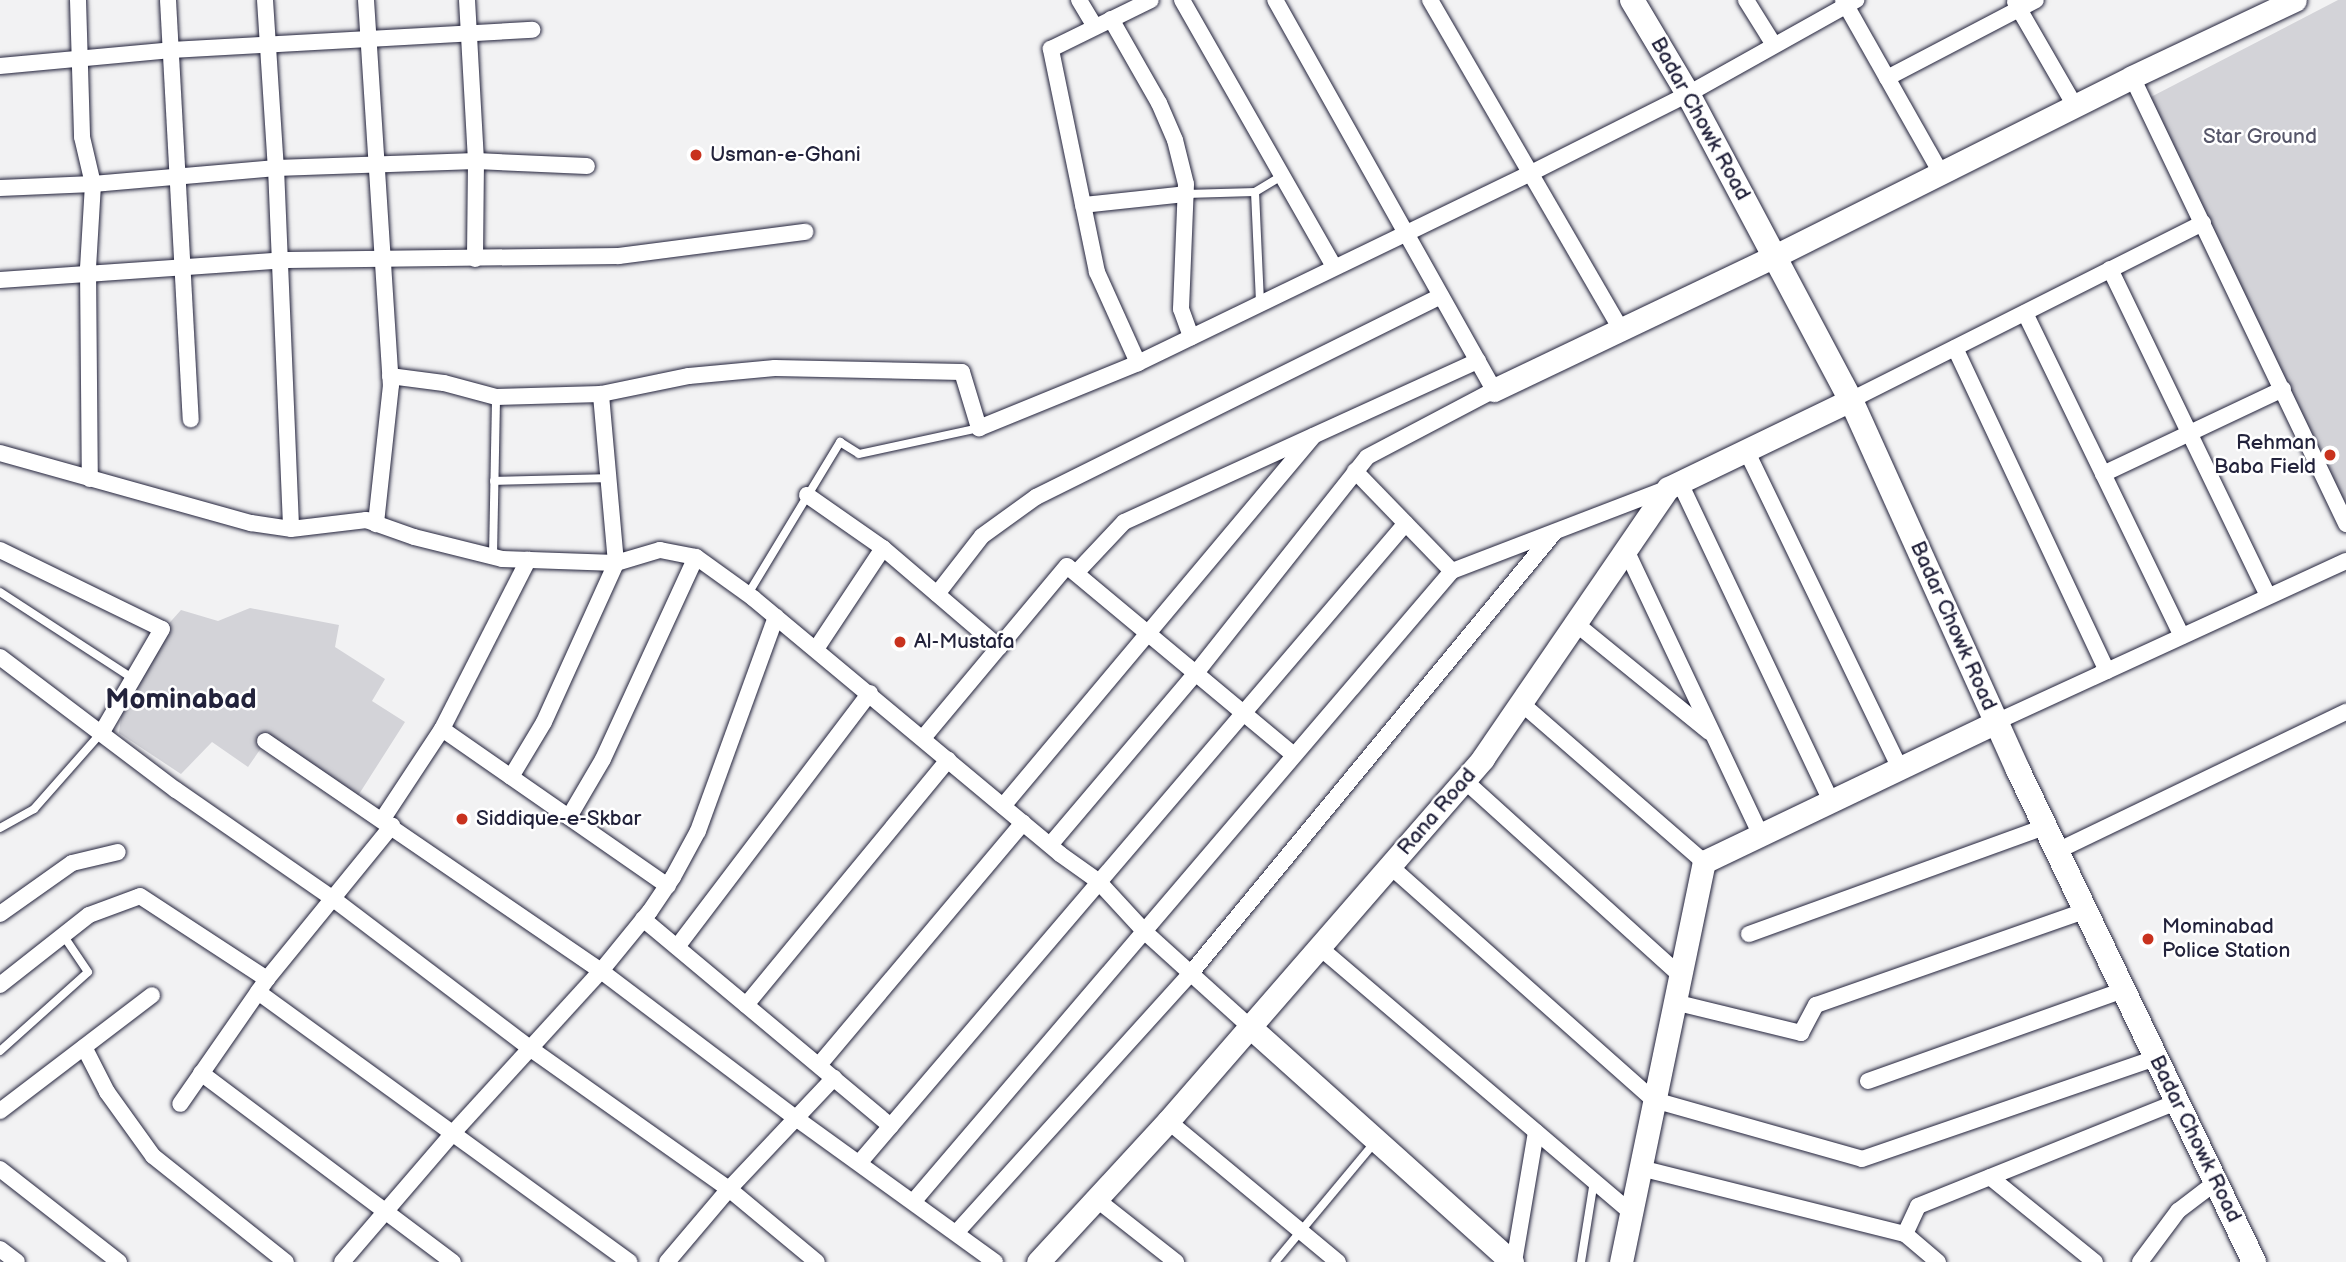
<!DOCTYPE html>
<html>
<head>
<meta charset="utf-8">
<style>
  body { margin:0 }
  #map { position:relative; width:2346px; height:1262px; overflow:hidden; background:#f2f2f3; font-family:"Balsamiq Sans",sans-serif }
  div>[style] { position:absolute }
  .green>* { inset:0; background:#d3d3d8 }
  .roads { filter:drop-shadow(0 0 2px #22223b) drop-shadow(0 0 2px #22223b) }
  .lane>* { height:8px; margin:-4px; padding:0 4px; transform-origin:4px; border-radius:4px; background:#fff }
  .street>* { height:16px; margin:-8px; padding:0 8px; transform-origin:8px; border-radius:8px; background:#fff }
  .secondary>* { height:23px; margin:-11.5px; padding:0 11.5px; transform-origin:11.5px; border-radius:11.5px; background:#fff }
  .primary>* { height:24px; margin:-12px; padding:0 12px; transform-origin:12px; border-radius:12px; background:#fff }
  .dots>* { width:19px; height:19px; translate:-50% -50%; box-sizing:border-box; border:4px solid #fff; border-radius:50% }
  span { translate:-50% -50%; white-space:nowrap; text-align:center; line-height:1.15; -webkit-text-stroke:5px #fff; paint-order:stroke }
  .street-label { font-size:21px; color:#22223b }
  .park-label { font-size:21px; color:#57576a }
  .poi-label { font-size:21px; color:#22223b }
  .left { translate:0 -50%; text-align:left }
  .right { translate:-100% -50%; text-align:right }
  .district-label { font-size:28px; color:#22223b; font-weight:700 }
</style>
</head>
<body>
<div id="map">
  <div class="green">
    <i style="clip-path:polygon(2338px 0,2346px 0,2346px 524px,2147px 99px)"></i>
    <i style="clip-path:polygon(250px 608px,339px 625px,335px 647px,385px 679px,372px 701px,405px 722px,354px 802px,266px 741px,248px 767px,212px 742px,181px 774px,119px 733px,122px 710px,163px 630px,181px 610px,218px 621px)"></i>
  </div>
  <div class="roads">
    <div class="lane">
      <i style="left:1255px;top:192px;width:111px;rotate:87.4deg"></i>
      <i style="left:1186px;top:194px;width:69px;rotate:-1.7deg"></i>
      <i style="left:1255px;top:192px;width:31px;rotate:-31deg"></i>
      <i style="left:494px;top:481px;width:115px;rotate:-1.5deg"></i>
      <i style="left:493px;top:556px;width:159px;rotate:-88.9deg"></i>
      <i style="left:0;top:592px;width:158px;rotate:33.1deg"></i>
      <i style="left:748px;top:594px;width:178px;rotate:-58.8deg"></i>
      <i style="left:840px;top:442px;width:22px;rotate:32deg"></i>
      <i style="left:859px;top:454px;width:123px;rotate:-12.2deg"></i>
      <i style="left:0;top:828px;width:39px;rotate:-29deg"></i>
      <i style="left:34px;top:809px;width:101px;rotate:-48.6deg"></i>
      <i style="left:0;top:1051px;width:118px;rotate:-41.9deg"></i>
      <i style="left:88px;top:972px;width:45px;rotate:-124deg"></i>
      <i style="left:1275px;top:1262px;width:156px;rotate:-50.2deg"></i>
      <i style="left:1581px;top:1262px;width:82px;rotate:-80.9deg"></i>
    </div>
    <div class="street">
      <i style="left:78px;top:0;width:137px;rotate:88.3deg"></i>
      <i style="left:82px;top:137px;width:48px;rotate:76.8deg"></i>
      <i style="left:93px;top:184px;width:84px;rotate:93.4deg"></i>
      <i style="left:88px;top:268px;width:211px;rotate:89.5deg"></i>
      <i style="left:168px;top:0;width:420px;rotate:86.9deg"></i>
      <i style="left:265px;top:0;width:168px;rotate:86.3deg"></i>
      <i style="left:276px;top:168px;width:361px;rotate:87.6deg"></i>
      <i style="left:366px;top:0;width:386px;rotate:86.3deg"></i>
      <i style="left:391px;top:385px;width:140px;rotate:96.2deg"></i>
      <i style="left:467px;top:0;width:161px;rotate:86.8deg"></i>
      <i style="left:476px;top:161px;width:98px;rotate:90.6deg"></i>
      <i style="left:1079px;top:0;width:31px;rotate:59deg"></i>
      <i style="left:1182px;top:0;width:307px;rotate:60.3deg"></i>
      <i style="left:1430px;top:0;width:381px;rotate:59.9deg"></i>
      <i style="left:1746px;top:0;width:53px;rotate:58.1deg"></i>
      <i style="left:1843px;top:0;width:199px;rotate:60.5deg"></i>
      <i style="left:2015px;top:2px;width:120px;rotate:60deg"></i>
      <i style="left:1111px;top:19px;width:97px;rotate:60.3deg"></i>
      <i style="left:1159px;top:103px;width:40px;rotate:66.6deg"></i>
      <i style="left:1175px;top:140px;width:45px;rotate:76deg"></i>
      <i style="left:1186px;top:184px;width:125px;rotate:92.3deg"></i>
      <i style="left:1181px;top:309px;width:30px;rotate:70deg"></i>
      <i style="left:0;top:66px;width:172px;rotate:-5.3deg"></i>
      <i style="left:171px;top:50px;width:362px;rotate:-3.2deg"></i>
      <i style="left:2132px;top:77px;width:496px;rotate:64.4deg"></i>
      <i style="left:1887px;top:78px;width:168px;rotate:-27.6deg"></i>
      <i style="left:0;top:188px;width:93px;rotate:-2.5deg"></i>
      <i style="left:93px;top:184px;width:184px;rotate:-5deg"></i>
      <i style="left:276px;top:168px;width:200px;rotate:-2deg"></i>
      <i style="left:476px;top:161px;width:111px;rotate:2.6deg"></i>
      <i style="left:1083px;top:205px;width:104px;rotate:-6.1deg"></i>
      <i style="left:2110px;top:269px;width:363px;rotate:64.2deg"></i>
      <i style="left:0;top:280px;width:288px;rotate:-4deg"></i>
      <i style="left:287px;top:260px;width:332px;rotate:-0.7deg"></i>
      <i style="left:619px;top:256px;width:188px;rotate:-7.4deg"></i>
      <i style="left:2025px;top:313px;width:359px;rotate:64.1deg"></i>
      <i style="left:1955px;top:348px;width:357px;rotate:64.8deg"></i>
      <i style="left:1138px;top:363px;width:100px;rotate:-114.3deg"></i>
      <i style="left:1097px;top:272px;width:228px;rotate:-101.7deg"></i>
      <i style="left:1051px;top:49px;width:111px;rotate:-26.1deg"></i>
      <i style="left:390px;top:376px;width:54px;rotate:7.4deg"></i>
      <i style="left:444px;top:383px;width:54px;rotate:15.1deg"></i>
      <i style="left:496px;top:397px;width:105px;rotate:-1.6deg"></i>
      <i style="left:601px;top:394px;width:90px;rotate:-11.6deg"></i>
      <i style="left:689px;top:376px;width:86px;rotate:-5.3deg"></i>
      <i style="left:775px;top:368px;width:187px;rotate:1.2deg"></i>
      <i style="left:962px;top:372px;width:59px;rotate:73.1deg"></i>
      <i style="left:979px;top:428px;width:172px;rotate:-22.2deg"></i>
      <i style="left:1138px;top:363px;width:437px;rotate:-25.8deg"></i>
      <i style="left:1531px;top:173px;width:176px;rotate:-26.7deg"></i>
      <i style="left:1688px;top:94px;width:193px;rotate:-29.2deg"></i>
      <i style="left:1851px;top:400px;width:394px;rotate:-26.7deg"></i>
      <i style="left:1746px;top:450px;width:353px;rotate:64.2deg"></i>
      <i style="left:0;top:453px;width:261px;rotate:15.6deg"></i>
      <i style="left:251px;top:523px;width:40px;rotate:8.5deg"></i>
      <i style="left:291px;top:529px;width:76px;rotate:-6.8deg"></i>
      <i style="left:366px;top:520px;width:51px;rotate:19.5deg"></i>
      <i style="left:414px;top:537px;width:91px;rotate:14deg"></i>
      <i style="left:502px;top:559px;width:114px;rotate:2deg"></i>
      <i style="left:616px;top:563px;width:46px;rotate:-16.5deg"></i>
      <i style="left:660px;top:550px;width:37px;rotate:11deg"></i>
      <i style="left:696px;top:557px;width:70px;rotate:35.7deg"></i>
      <i style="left:753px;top:598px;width:400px;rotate:39.8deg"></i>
      <i style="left:1060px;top:854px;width:47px;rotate:35.4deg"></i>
      <i style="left:1098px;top:881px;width:69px;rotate:47.3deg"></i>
      <i style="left:1145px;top:932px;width:142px;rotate:42.1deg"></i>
      <i style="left:1355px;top:471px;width:139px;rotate:45.9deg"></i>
      <i style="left:2103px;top:474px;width:199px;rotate:-25.3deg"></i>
      <i style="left:1680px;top:483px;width:352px;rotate:64.6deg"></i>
      <i style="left:807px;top:495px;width:93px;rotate:34.9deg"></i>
      <i style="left:883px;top:548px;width:153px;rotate:40.5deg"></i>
      <i style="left:0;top:550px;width:180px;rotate:26deg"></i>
      <i style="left:162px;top:629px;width:119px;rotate:120.2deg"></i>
      <i style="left:1626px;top:550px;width:315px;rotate:64.7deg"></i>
      <i style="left:1076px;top:573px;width:70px;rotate:-46.7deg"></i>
      <i style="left:1124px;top:522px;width:389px;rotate:-24.5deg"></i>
      <i style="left:937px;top:594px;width:73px;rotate:-52.2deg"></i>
      <i style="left:982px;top:536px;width:67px;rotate:-35.8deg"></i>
      <i style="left:1036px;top:497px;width:452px;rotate:-26.4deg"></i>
      <i style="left:1575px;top:623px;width:173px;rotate:39.1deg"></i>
      <i style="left:816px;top:649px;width:121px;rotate:-56.4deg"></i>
      <i style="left:0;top:657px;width:221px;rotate:37.1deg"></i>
      <i style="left:176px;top:790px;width:190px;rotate:34.7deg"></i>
      <i style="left:332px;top:898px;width:250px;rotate:37.2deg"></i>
      <i style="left:531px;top:1049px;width:242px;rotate:35.3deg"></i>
      <i style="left:729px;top:1189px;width:114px;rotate:39.7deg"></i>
      <i style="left:1521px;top:703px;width:242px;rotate:41deg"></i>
      <i style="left:1996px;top:722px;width:385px;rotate:-24.7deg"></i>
      <i style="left:442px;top:729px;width:275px;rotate:34.8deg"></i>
      <i style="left:923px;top:738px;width:224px;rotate:-50.1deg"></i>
      <i style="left:1067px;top:566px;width:295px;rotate:39.8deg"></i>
      <i style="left:265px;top:741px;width:407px;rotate:34.4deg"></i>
      <i style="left:601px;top:971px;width:246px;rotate:37.1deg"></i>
      <i style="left:797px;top:1119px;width:244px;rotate:35.8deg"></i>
      <i style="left:511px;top:777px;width:64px;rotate:-59deg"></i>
      <i style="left:544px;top:722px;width:175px;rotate:-65.6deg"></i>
      <i style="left:616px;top:563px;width:170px;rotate:-95.1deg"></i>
      <i style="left:1464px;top:780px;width:291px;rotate:42.1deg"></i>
      <i style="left:1003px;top:806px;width:483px;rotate:-50deg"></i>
      <i style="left:569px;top:817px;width:67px;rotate:-59.6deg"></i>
      <i style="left:603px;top:759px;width:222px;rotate:-65.3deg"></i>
      <i style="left:382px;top:820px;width:109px;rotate:-56.6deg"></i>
      <i style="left:442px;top:729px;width:190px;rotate:-63deg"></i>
      <i style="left:1050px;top:845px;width:226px;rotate:-49.7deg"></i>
      <i style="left:1196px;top:673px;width:275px;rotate:-51.6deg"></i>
      <i style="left:1367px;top:457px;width:144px;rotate:-27.8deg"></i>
      <i style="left:1494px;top:390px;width:447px;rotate:-119.3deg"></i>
      <i style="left:2057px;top:851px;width:321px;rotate:-25.7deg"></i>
      <i style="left:1390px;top:866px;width:353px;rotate:41.6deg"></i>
      <i style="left:1654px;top:1100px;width:216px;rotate:15.8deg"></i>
      <i style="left:1862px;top:1159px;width:311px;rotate:-19deg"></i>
      <i style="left:0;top:914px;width:88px;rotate:-35.3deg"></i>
      <i style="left:72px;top:863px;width:47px;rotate:-13.4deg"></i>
      <i style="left:643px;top:919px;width:323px;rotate:39.9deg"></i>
      <i style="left:1749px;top:934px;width:315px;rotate:-19.9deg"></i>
      <i style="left:677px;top:947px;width:319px;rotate:-52.8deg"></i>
      <i style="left:1319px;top:947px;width:410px;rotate:40.4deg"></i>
      <i style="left:267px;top:979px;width:198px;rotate:-50.8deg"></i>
      <i style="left:0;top:985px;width:113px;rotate:-38.2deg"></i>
      <i style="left:89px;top:915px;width:54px;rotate:-20.4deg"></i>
      <i style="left:140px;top:896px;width:152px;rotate:33.2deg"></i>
      <i style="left:267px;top:979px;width:152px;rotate:124.8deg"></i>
      <i style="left:258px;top:992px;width:459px;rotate:36deg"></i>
      <i style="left:1674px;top:1002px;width:131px;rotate:13.7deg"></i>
      <i style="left:1801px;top:1033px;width:32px;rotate:-62deg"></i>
      <i style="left:1816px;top:1005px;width:285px;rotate:-19.3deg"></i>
      <i style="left:746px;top:1005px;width:318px;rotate:-50.5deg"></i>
      <i style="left:84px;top:1047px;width:51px;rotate:62.9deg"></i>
      <i style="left:107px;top:1092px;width:79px;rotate:54.3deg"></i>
      <i style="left:153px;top:1156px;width:170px;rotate:38.6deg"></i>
      <i style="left:819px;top:1065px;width:317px;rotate:-49.9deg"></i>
      <i style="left:201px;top:1073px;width:315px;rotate:36.9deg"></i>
      <i style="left:1868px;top:1081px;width:272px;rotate:-19.6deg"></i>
      <i style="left:0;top:1111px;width:191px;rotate:-37.3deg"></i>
      <i style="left:1168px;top:1121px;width:221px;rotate:39.7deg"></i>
      <i style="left:860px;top:1162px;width:840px;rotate:-49.49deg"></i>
      <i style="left:1640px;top:1168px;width:273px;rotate:14deg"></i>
      <i style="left:0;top:1169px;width:151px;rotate:38deg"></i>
      <i style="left:1990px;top:1177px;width:135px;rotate:39deg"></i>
      <i style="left:1096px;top:1199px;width:102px;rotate:38.2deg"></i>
      <i style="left:913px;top:1202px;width:830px;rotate:-49.5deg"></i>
      <i style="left:1452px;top:571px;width:231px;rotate:-21deg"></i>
      <i style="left:956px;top:1233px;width:350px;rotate:-47.9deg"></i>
      <i style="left:1191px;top:973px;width:570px;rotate:-50.48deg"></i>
      <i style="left:0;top:1249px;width:21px;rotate:37deg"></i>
      <i style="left:342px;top:1262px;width:169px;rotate:-49.3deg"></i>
      <i style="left:452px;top:1134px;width:221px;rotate:-47.6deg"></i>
      <i style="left:601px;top:971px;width:77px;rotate:-50.8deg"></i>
      <i style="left:650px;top:911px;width:41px;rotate:-55.9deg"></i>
      <i style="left:673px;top:877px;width:52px;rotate:-61.5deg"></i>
      <i style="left:698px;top:831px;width:228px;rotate:-70deg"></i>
      <i style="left:667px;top:1262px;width:96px;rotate:-49.7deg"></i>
      <i style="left:729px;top:1189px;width:153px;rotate:-46.6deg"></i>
      <i style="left:1514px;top:1262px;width:132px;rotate:-80.4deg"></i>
      <i style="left:1938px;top:1262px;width:43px;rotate:-139.7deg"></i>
      <i style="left:1905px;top:1234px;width:31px;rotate:-65deg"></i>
      <i style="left:1918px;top:1206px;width:279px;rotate:-21.9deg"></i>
      <i style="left:2140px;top:1262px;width:64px;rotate:-53.3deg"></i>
      <i style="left:2178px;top:1211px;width:48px;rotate:-37.3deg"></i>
    </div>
    <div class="secondary">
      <i style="left:1494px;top:390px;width:311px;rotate:-25.5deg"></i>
      <i style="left:1775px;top:256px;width:399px;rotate:-26.6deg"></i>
      <i style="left:2132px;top:77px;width:180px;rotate:-25.3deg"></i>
      <i style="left:1250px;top:1027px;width:352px;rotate:41.9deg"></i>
      <i style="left:1038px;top:1262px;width:192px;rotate:-47.3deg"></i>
      <i style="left:1168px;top:1121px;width:481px;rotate:-49deg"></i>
      <i style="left:1483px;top:758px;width:327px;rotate:-55.6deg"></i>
      <i style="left:1668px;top:488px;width:203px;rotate:-25.7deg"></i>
      <i style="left:1621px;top:1262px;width:409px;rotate:-78.3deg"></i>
      <i style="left:1704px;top:862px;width:324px;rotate:-25.6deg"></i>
    </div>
    <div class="primary">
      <i style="left:1632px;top:0;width:109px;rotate:59.2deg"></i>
      <i style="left:1688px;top:94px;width:347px;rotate:62deg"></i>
      <i style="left:1851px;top:400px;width:406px;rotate:65.7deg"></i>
      <i style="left:2018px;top:770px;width:546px;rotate:64.37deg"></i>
    </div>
  </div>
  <div class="dots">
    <i style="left:696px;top:155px;background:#c8321e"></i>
    <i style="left:2330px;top:455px;background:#c8321e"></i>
    <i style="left:900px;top:642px;background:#c8321e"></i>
    <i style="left:462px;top:819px;background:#c8321e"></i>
    <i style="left:2148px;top:939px;background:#c8321e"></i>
  </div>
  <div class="street-label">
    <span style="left:1700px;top:119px;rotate:61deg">Badar Chowk Road</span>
    <span style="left:1953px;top:626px;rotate:66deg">Badar Chowk Road</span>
    <span style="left:1437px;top:812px;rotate:-49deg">Rana Road</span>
    <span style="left:2195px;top:1139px;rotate:64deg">Badar Chowk Road</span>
  </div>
  <div class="park-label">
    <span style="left:2260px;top:137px">Star Ground</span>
  </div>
  <div class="poi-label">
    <span class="left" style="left:710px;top:155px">Usman-e-Ghani</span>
    <span class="right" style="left:2316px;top:455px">Rehman<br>Baba Field</span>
    <span class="left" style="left:914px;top:642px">Al-Mustafa</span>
    <span class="left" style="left:476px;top:819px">Siddique-e-Skbar</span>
    <span class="left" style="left:2162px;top:939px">Mominabad<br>Police Station</span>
  </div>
  <div class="district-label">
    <span style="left:181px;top:700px">Mominabad</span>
  </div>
</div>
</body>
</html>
